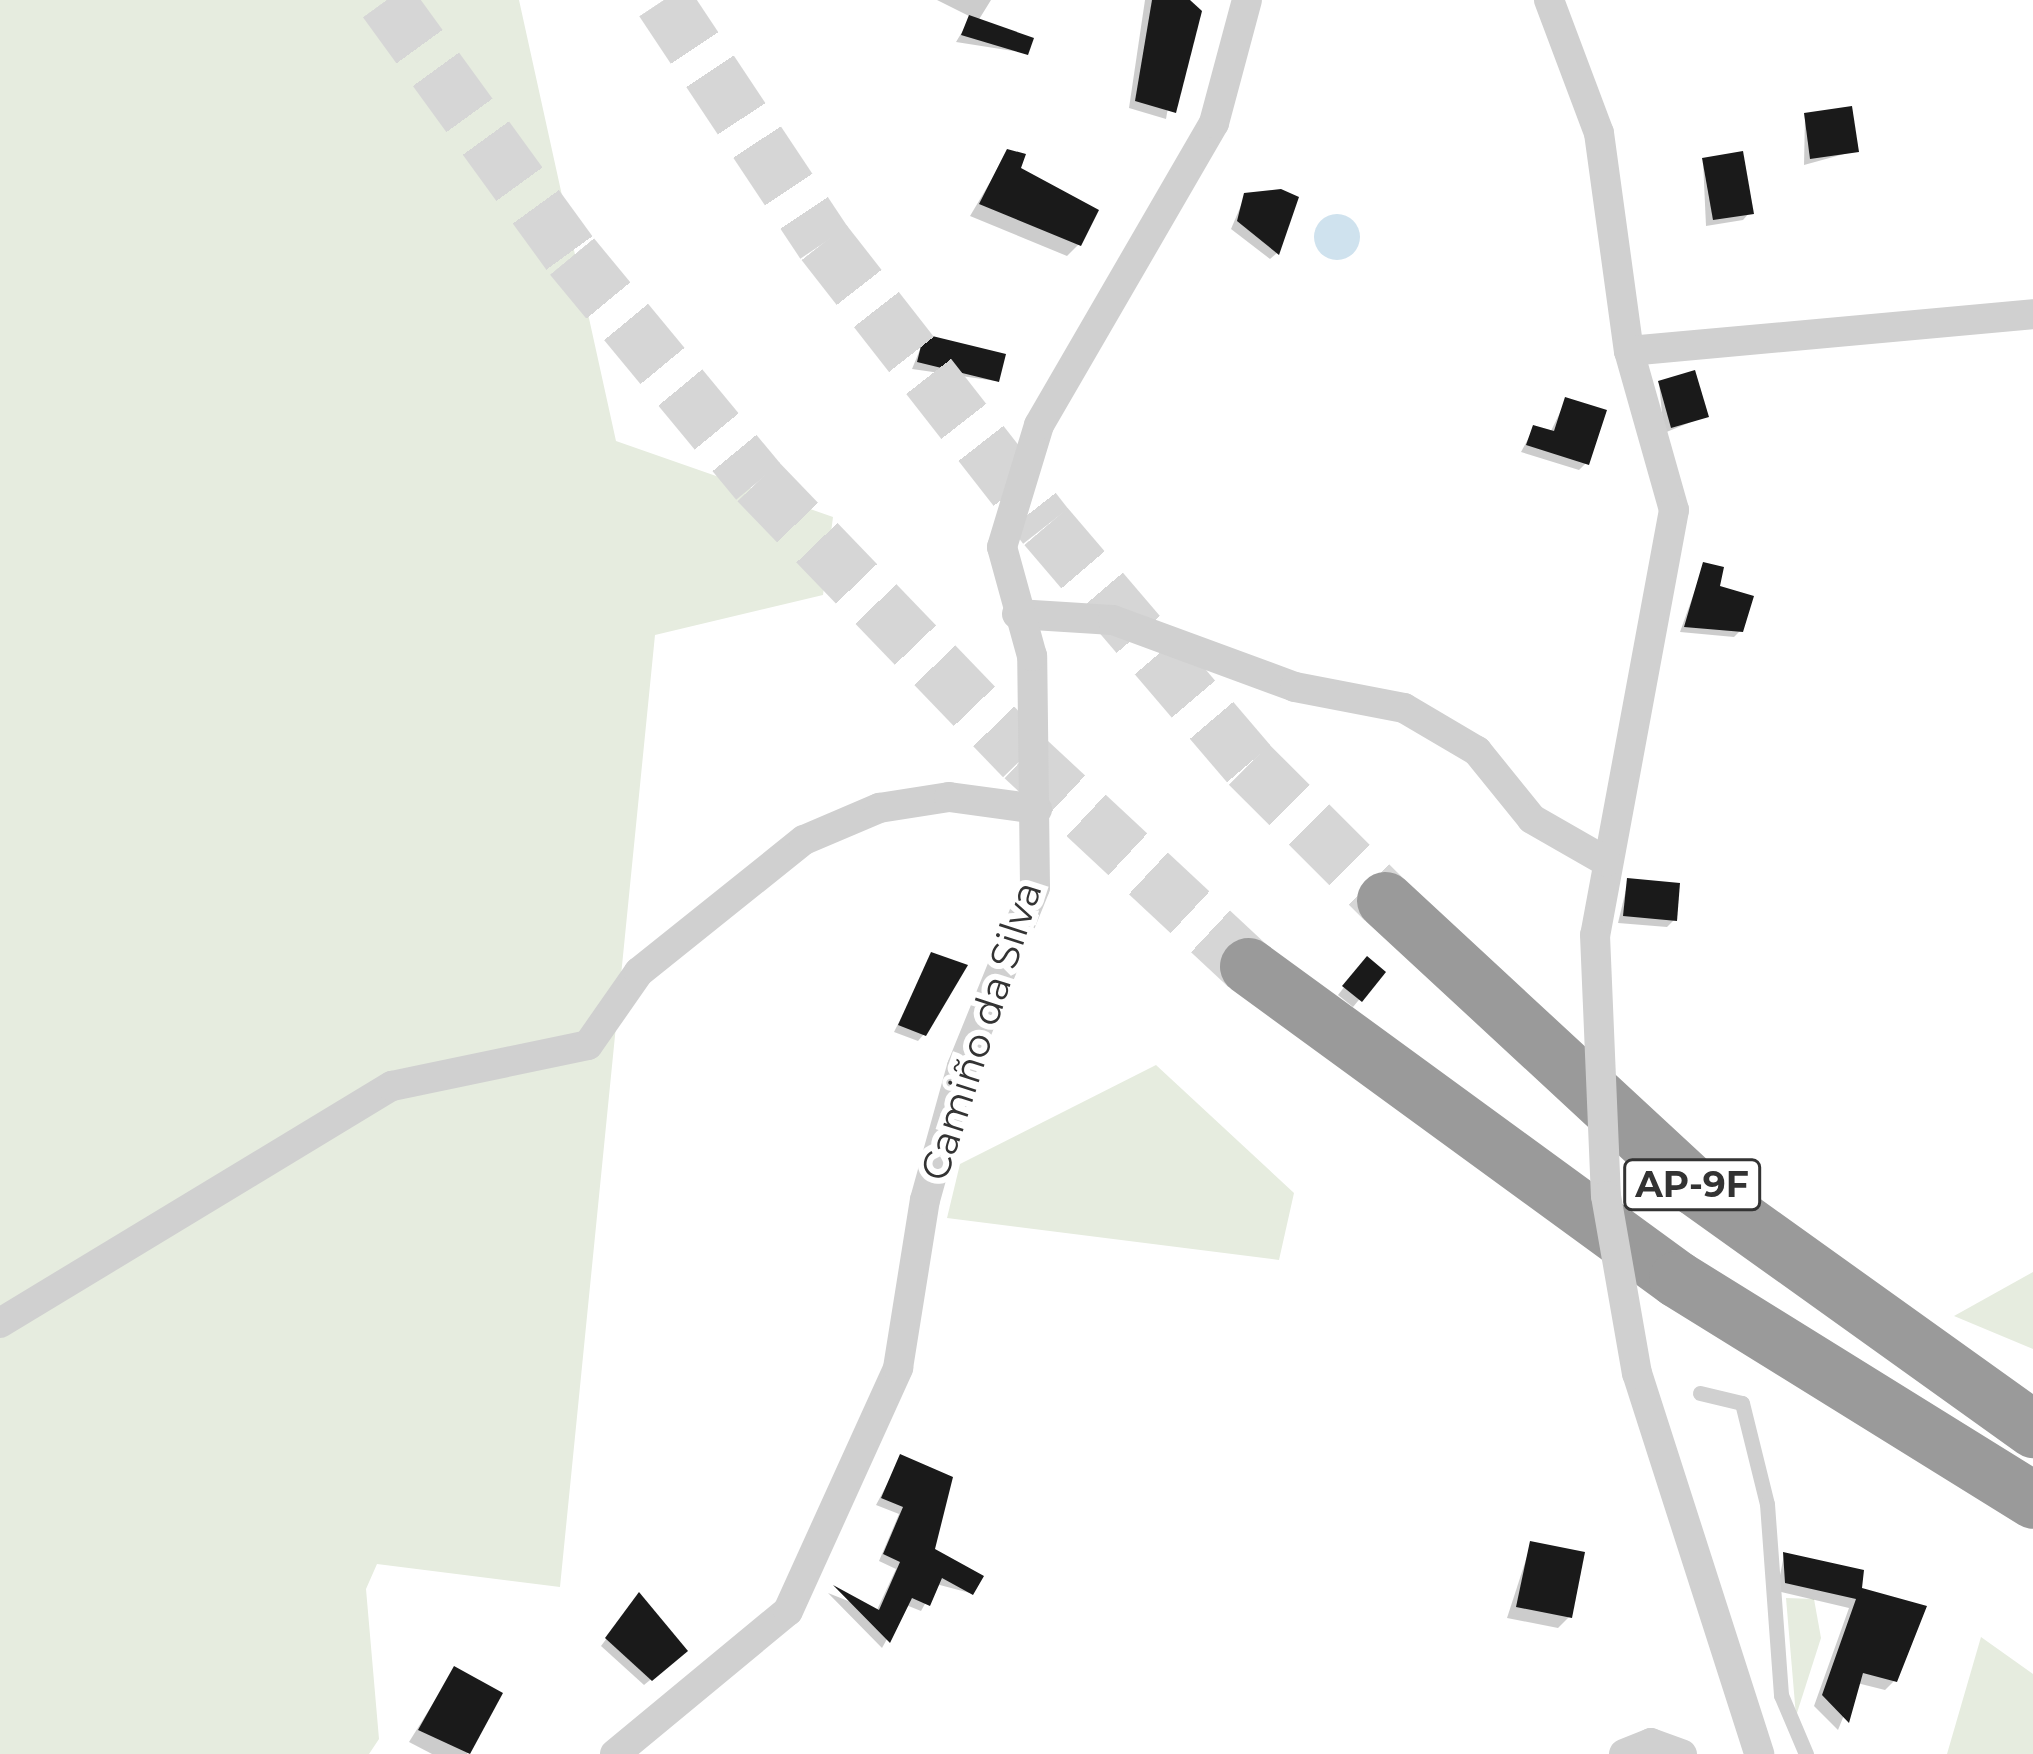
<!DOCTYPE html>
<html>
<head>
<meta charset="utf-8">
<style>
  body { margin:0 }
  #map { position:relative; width:2033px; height:1754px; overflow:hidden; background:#fff; font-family:Montserrat,sans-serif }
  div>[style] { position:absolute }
  .green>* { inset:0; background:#e6ecdf }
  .water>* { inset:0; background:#cfe2ee }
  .round { border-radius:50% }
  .shadow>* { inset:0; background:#0003 }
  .building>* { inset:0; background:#1a1a1a }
  .highway-tunnel>* { height:57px; margin-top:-28.5px; transform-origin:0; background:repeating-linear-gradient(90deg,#d6d6d6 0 57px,transparent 0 85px) }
  .lane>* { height:15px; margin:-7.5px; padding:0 7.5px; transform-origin:7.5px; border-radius:7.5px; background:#d0d0d0 }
  .street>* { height:30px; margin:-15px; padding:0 15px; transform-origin:15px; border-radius:15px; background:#d0d0d0 }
  .highway>* { height:57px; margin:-28.5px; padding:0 28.5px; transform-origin:28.5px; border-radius:28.5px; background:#9a9a9a }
  .street-bridge>* { height:30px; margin:-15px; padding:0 15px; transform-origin:15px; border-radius:15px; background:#d0d0d0 }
  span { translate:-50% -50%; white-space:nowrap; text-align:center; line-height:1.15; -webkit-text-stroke:12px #fff; paint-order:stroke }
  .shield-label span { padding:3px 9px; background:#fff; border:3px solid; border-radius:9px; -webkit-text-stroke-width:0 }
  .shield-label { font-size:36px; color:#333; font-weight:700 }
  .street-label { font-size:39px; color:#333 }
</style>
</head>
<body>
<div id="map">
  <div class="green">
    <i style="clip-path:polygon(0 0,519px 0,616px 441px,833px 517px,823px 595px,655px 635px,560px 1587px,377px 1564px,366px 1589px,379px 1739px,369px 1754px,0 1754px)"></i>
    <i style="clip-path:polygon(1156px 1065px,1294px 1193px,1279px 1260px,947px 1218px,960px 1164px)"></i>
    <i style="clip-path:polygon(2033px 1272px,2033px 1349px,1954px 1316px)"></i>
    <i style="clip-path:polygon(1786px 1598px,1814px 1599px,1821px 1638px,1796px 1716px)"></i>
    <i style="clip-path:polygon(1981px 1637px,2033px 1674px,2033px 1754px,1947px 1754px)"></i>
  </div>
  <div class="water">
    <i class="round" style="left:1314px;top:214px;width:46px;height:46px"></i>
  </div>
  <div class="shadow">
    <i style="clip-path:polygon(937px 0,991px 0,978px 21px,1026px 53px,956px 42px,971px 17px)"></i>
    <i style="clip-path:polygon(1145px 0,1187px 0,1166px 119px,1129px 108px)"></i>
    <i style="clip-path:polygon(1805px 116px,1855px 151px,1804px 165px)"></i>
    <i style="clip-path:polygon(1008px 152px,1079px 244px,1067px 256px,970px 216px)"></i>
    <i style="clip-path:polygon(1703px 161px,1750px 212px,1743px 220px,1706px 226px)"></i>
    <i style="clip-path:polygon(1245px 196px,1277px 253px,1270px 259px,1231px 229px)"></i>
    <i style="clip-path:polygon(925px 337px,996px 381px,912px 369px)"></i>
    <i style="clip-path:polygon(1659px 383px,1706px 416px,1664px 433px)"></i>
    <i style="clip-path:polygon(1566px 400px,1586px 463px,1579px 470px,1521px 452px,1534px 428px,1550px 433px)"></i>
    <i style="clip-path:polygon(1704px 565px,1740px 631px,1734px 637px,1680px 632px)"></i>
    <i style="clip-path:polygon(1628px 881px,1674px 920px,1667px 927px,1618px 923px)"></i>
    <i style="clip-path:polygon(932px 956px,924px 1034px,918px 1041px,894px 1032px)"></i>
    <i style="clip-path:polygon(1360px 967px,1382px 972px,1353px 1007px,1338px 995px)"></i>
    <i style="clip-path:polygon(901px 1458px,931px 1550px,970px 1593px,936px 1584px,921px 1611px,906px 1605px,882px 1648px,828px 1593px,876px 1612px,896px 1569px,879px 1561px,899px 1514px,876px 1505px)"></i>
    <i style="clip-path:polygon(1531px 1544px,1569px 1617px,1558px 1628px,1507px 1618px)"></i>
    <i style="clip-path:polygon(1784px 1555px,1858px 1590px,1894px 1681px,1885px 1690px,1857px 1683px,1838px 1730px,1814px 1706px,1849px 1608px,1777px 1591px)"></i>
    <i style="clip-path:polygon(634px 1602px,678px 1657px,644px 1685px,601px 1646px)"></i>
    <i style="clip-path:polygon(454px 1670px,499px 1694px,467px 1754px,432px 1754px,409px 1742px)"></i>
  </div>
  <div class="building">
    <i style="clip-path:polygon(1152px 0,1190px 0,1202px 11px,1176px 113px,1135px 101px)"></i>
    <i style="clip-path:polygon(969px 15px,1034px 38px,1028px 55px,961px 35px)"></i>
    <i style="clip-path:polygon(1852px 106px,1859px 152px,1810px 159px,1804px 113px)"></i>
    <i style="clip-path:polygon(1007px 149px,1026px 154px,1021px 168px,1099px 210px,1081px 246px,979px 204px)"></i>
    <i style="clip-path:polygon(1743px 151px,1754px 214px,1713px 220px,1702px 158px)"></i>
    <i style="clip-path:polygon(1281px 189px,1299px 197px,1279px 255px,1237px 221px,1244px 193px)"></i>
    <i style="clip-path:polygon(924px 334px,1006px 354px,999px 382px,917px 362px)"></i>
    <i style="clip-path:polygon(1695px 370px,1709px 417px,1671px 428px,1658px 381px)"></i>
    <i style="clip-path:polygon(1565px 397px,1607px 410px,1589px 465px,1526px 445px,1533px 425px,1554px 431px)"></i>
    <i style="clip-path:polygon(1703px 562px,1724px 567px,1720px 586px,1754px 596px,1743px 632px,1684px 627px)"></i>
    <i style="clip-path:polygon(1627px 878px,1680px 883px,1677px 921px,1623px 916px)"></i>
    <i style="clip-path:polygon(931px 952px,968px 965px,926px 1036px,898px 1025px)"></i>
    <i style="clip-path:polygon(1367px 956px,1386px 972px,1362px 1002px,1342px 986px)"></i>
    <i style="clip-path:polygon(900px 1454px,953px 1477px,935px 1549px,984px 1576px,973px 1595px,942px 1578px,930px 1606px,912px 1598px,890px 1643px,833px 1585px,879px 1610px,900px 1562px,883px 1554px,903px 1507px,881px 1498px)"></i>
    <i style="clip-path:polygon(1530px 1541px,1585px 1552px,1572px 1618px,1516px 1607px)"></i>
    <i style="clip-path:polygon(1783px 1552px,1864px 1570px,1862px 1588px,1927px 1606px,1897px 1682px,1863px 1673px,1849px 1723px,1822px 1695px,1856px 1599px,1785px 1583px)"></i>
    <i style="clip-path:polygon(639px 1592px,688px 1651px,652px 1681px,605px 1638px)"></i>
    <i style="clip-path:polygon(454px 1666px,503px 1693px,470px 1754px,418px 1730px)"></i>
  </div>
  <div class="highway-tunnel">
    <i style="left:386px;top:0;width:316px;rotate:54deg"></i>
    <i style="left:572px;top:256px;width:292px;rotate:50.4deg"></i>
    <i style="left:758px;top:481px;width:383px;rotate:46.1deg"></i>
    <i style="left:1024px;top:757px;width:306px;rotate:43deg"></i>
    <i style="left:663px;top:0;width:291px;rotate:56.4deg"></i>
    <i style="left:824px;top:242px;width:360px;rotate:52deg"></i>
    <i style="left:1046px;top:526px;width:313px;rotate:49.5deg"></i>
    <i style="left:1249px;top:764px;width:192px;rotate:45deg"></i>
  </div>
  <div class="lane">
    <i style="left:1700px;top:1393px;width:43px;rotate:13.4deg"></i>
    <i style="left:1742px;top:1403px;width:104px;rotate:76.1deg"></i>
    <i style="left:1767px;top:1504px;width:192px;rotate:85.8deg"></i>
    <i style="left:1781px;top:1695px;width:64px;rotate:67deg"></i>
  </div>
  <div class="street">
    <i style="left:1549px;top:0;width:142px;rotate:69.4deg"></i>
    <i style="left:1599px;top:133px;width:220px;rotate:82.2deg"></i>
    <i style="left:1629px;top:351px;width:165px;rotate:74.2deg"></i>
    <i style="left:1674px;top:510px;width:432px;rotate:100.5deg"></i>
    <i style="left:1629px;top:351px;width:406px;rotate:-5.2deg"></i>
    <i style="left:1017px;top:614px;width:96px;rotate:3.6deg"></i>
    <i style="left:1113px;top:620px;width:194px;rotate:20.2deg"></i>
    <i style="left:1295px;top:687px;width:111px;rotate:10.9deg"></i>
    <i style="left:1404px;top:708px;width:85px;rotate:30.5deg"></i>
    <i style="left:1477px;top:751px;width:87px;rotate:51deg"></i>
    <i style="left:1532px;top:819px;width:86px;rotate:29.8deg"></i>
    <i style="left:0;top:1323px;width:458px;rotate:-31.2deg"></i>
    <i style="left:392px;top:1086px;width:200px;rotate:-11.8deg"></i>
    <i style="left:588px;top:1045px;width:89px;rotate:-55.1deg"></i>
    <i style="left:639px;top:972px;width:211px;rotate:-38.7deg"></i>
    <i style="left:804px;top:840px;width:82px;rotate:-23.1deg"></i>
    <i style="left:879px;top:808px;width:71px;rotate:-8.9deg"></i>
    <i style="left:949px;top:797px;width:89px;rotate:7.8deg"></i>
    <i style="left:1637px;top:1373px;width:400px;rotate:72.2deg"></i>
    <i style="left:615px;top:1754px;width:224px;rotate:-39.6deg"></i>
    <i style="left:788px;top:1611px;width:267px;rotate:-65.6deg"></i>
    <i style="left:898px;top:1368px;width:170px;rotate:-80.9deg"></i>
    <i style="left:925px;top:1200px;width:138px;rotate:-74.5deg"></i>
    <i style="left:962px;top:1067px;width:194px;rotate:-67.9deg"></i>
    <i style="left:1035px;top:887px;width:231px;rotate:-90.7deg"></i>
    <i style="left:1032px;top:656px;width:113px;rotate:-105.4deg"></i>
    <i style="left:1002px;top:547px;width:127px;rotate:-73.1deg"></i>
    <i style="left:1039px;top:425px;width:349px;rotate:-59.9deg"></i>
    <i style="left:1214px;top:123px;width:127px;rotate:-75deg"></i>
    <i style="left:1624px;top:1754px;width:29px;rotate:-22deg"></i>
    <i style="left:1651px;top:1743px;width:33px;rotate:20deg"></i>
  </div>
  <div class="highway">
    <i style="left:1385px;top:900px;width:422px;rotate:42.8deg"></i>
    <i style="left:1695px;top:1187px;width:416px;rotate:35.6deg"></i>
    <i style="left:1248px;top:966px;width:531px;rotate:36.11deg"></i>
    <i style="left:1677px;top:1279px;width:419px;rotate:31.8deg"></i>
  </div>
  <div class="street-bridge">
    <i style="left:1595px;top:935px;width:261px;rotate:87.6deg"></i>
    <i style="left:1606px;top:1196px;width:180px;rotate:80.1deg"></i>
  </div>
  <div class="shield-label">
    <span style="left:1692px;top:1185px">AP-9F</span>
  </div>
  <div class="street-label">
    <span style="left:981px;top:1031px;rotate:-72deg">Camiño da Silva</span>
  </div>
</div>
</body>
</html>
